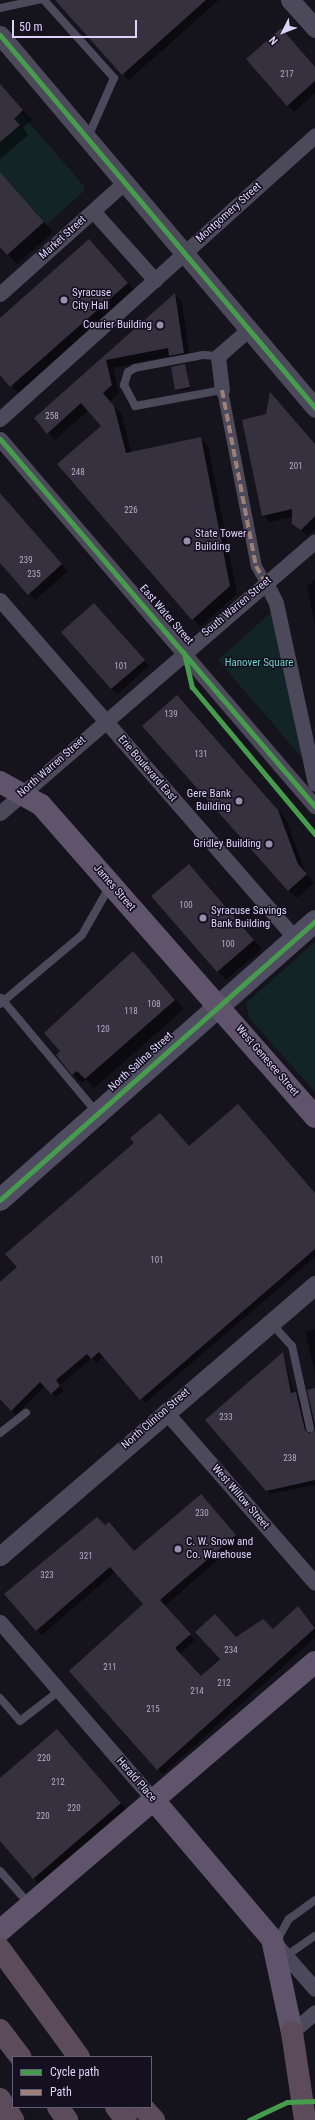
<!DOCTYPE html>
<html>
<head>
<meta charset="utf-8">
<style>
  body { margin:0 }
  #map { position:relative; width:315px; height:2120px; overflow:hidden; background:#15141c; font-family:"Roboto Condensed",sans-serif }
  div>[style] { position:absolute }
  .green>* { inset:0; background:#132426 }
  .shadow>* { inset:0; background:#0007 }
  .building>* { inset:0; background:#35313e }
  .service>* { height:8px; margin:-4px; padding:0 4px; transform-origin:4px; border-radius:4px; background:#4c495b }
  .pedestrian>* { height:11px; margin:-5.5px; padding:0 5.5px; transform-origin:5.5px; border-radius:5.5px; background:#4c495b }
  .minor>* { height:15px; margin:-7.5px; padding:0 7.5px; transform-origin:7.5px; border-radius:7.5px; background:#4c495b }
  .tertiary>* { height:19px; margin:-9.5px; padding:0 9.5px; transform-origin:9.5px; border-radius:9.5px; background:#4c495b }
  .secondary>* { height:22px; margin:-11px; padding:0 11px; transform-origin:11px; border-radius:11px; background:#504c62 }
  .primary>* { height:22px; margin:-11px; padding:0 11px; transform-origin:11px; border-radius:11px; background:#60546c }
  .motorway>* { height:22px; margin:-11px; padding:0 11px; transform-origin:11px; border-radius:11px; background:#5b4b5b }
  .quiet>* { height:4px; margin-top:-2px; transform-origin:0; background:repeating-linear-gradient(90deg,#9e8076 0 8px,transparent 0 12px) }
  .cycleway>* { height:5px; margin:-2.5px; padding:0 2.5px; transform-origin:2.5px; border-radius:2.5px; background:#469c4c }
  .dots>* { width:11px; height:11px; translate:-50% -50%; box-sizing:border-box; border:2px solid #14101f; border-radius:50% }
  span { translate:-50% -50%; white-space:nowrap; text-align:center; line-height:1.15; -webkit-text-stroke:3px #14101f; paint-order:stroke }
  .number-label { font-size:9px; color:#b3aaca }
  .number-label span { -webkit-text-stroke-width:0 }
  .street-label { font-size:11px; color:#ddd3f9 }
  .poi-label { font-size:11px; color:#ddd3f9 }
  .left { translate:0 -50%; text-align:left }
  .right { translate:-100% -50%; text-align:right }
  .park-label { font-size:11px; color:#69d0c3 }
  .legend { position:absolute; left:12px; top:2056px; width:140px; height:52px; box-sizing:border-box; background:#14101f; border:1px solid #645e76; margin:0; padding:5px 7px; list-style:none; font-size:12px; color:#ddd3f9 }
  .legend li { display:flex; align-items:center; gap:8px; height:20px }
  .legend b { width:20px; border:1px solid #645e76 }
  .north { position:absolute; left:263px; top:12px; width:40px; height:40px; -webkit-text-stroke:3px #14101f; paint-order:stroke; rotate:228deg; font-size:11px; font-weight:700; line-height:16px; text-align:center; color:#ddd3f9 }
  .north::after { content:''; display:block; margin:auto; width:14px; height:18px; background:#ddd3f9; clip-path:polygon(50% 0,100% 100%,50% 72%,0 100%) }
  .scale { position:absolute; left:12px; top:20px; width:125px; height:18px; box-sizing:border-box; border:2px solid #ddd3f9; border-top:0; padding-left:5px; font-size:12px; line-height:14px; white-space:nowrap; color:#ddd3f9; -webkit-text-stroke:3px #14101f; paint-order:stroke }
</style>
</head>
<body>
<div id="map">
  <div class="green">
    <i style="clip-path:polygon(21px 113px,84px 186px,84px 191px,46px 225px,0 172px,0 142px,19px 125px,14px 119px)"></i>
    <i style="clip-path:polygon(277px 607px,311px 768px,218px 660px)"></i>
    <i style="clip-path:polygon(315px 942px,315px 1092px,249px 1018px,246px 1003px)"></i>
  </div>
  <div class="shadow">
    <i style="clip-path:polygon(56px 0,219px 0,129px 80px)"></i>
    <i style="clip-path:polygon(315px 68px,315px 93px,294px 112px,288px 105px)"></i>
    <i style="clip-path:polygon(0 87px,32px 120px,23px 128px,28px 135px,0 159px)"></i>
    <i style="clip-path:polygon(0 172px,53px 232px,17px 264px,0 245px)"></i>
    <i style="clip-path:polygon(97px 248px,135px 291px,19px 394px,0 374px,0 319px)"></i>
    <i style="clip-path:polygon(175px 295px,182px 302px,190px 360px,177px 363px,170px 356px,113px 368px,119px 393px,110px 401px,122px 415px,131px 453px,200px 438px,208px 445px,237px 594px,200px 627px,58px 464px,102px 426px,89px 410px,55px 440px,35px 418px)"></i>
    <i style="clip-path:polygon(185px 365px,191px 389px,178px 391px,176px 389px)"></i>
    <i style="clip-path:polygon(315px 444px,315px 529px,308px 536px,293px 524px,293px 517px,269px 522px,263px 515px)"></i>
    <i style="clip-path:polygon(0 494px,68px 571px,35px 600px,0 561px)"></i>
    <i style="clip-path:polygon(315px 579px,315px 625px,307px 587px)"></i>
    <i style="clip-path:polygon(100px 609px,149px 666px,117px 694px,62px 632px)"></i>
    <i style="clip-path:polygon(186px 705px,286px 819px,306px 874px,314px 883px,297px 898px,288px 890px)"></i>
    <i style="clip-path:polygon(198px 874px,262px 949px,226px 980px,217px 971px)"></i>
    <i style="clip-path:polygon(141px 961px,184px 1009px,94px 1088px,86px 1079px,82px 1083px,73px 1074px)"></i>
    <i style="clip-path:polygon(189px 1147px,315px 1194px,315px 1257px,145px 1403px,104px 1356px,96px 1363px,92px 1358px,60px 1385px,64px 1391px,56px 1397px,45px 1386px,16px 1415px,0 1397px,0 1283px)"></i>
    <i style="clip-path:polygon(315px 1329px,315px 1373px,305px 1331px)"></i>
    <i style="clip-path:polygon(283px 1353px,294px 1394px,300px 1397px,308px 1432px,315px 1434px,308px 1390px,315px 1389px,315px 1485px,271px 1494px,267px 1490px)"></i>
    <i style="clip-path:polygon(206px 1500px,240px 1540px,165px 1606px,195px 1640px,180px 1654px,201px 1677px,237px 1638px,273px 1630px,298px 1607px,315px 1626px,315px 1638px,163px 1774px,70px 1671px,144px 1605px,115px 1572px,42px 1635px,6px 1594px,134px 1552px)"></i>
    <i style="clip-path:polygon(65px 1738px,128px 1811px,41px 1886px,0 1839px,0 1780px)"></i>
  </div>
  <div class="building">
    <i style="clip-path:polygon(55px 0,206px 0,122px 75px)"></i>
    <i style="clip-path:polygon(281px 28px,315px 67px,315px 81px,287px 106px,246px 59px)"></i>
    <i style="clip-path:polygon(0 84px,23px 110px,14px 119px,20px 125px,0 142px)"></i>
    <i style="clip-path:polygon(0 172px,44px 222px,7px 255px,0 247px)"></i>
    <i style="clip-path:polygon(89px 239px,128px 283px,10px 387px,0 375px,0 318px)"></i>
    <i style="clip-path:polygon(175px 293px,184px 353px,169px 356px,168px 348px,106px 360px,112px 385px,103px 393px,114px 406px,126px 453px,201px 437px,230px 586px,192px 620px,57px 464px,101px 426px,81px 403px,47px 434px,34px 418px)"></i>
    <i style="clip-path:polygon(185px 364px,190px 387px,175px 390px,171px 367px)"></i>
    <i style="clip-path:polygon(270px 392px,315px 444px,315px 516px,301px 530px,292px 524px,292px 509px,262px 516px,242px 420px,266px 414px)"></i>
    <i style="clip-path:polygon(0 493px,62px 564px,28px 595px,0 563px)"></i>
    <i style="clip-path:polygon(94px 603px,145px 660px,111px 689px,61px 632px)"></i>
    <i style="clip-path:polygon(177px 695px,278px 810px,298px 864px,307px 874px,288px 891px,142px 726px)"></i>
    <i style="clip-path:polygon(189px 864px,254px 940px,217px 972px,151px 896px)"></i>
    <i style="clip-path:polygon(133px 951px,175px 1000px,85px 1079px,77px 1071px,72px 1075px,56px 1055px,60px 1051px,44px 1033px)"></i>
    <i style="clip-path:polygon(238px 1104px,315px 1193px,315px 1249px,140px 1400px,99px 1352px,91px 1359px,87px 1354px,56px 1380px,60px 1386px,51px 1394px,40px 1382px,11px 1411px,0 1399px,0 1282px,17px 1267px,5px 1254px,134px 1143px,130px 1138px,160px 1113px,189px 1146px)"></i>
    <i style="clip-path:polygon(283px 1352px,291px 1393px,296px 1392px,305px 1430px,309px 1433px,315px 1430px,315px 1480px,266px 1491px,205px 1420px)"></i>
    <i style="clip-path:polygon(315px 1388px,315px 1425px,307px 1390px)"></i>
    <i style="clip-path:polygon(201px 1494px,236px 1535px,160px 1600px,191px 1634px,175px 1648px,201px 1676px,220px 1659px,195px 1632px,215px 1614px,236px 1637px,263px 1619px,273px 1629px,298px 1606px,315px 1628px,157px 1770px,69px 1671px,143px 1604px,110px 1567px,36px 1631px,4px 1594px,97px 1517px,105px 1525px,109px 1522px,134px 1551px)"></i>
    <i style="clip-path:polygon(57px 1729px,121px 1803px,33px 1879px,0 1841px,0 1778px)"></i>
  </div>
  <div class="service">
    <i style="left:44px;top:0;width:105px;rotate:48.1deg"></i>
    <i style="left:114px;top:78px;width:64px;rotate:113.8deg"></i>
    <i style="left:0;top:8px;width:40px;rotate:-12deg"></i>
    <i style="left:218px;top:356px;width:15px;rotate:-176deg"></i>
    <i style="left:203px;top:355px;width:69px;rotate:169.2deg"></i>
    <i style="left:135px;top:368px;width:8px;rotate:150deg"></i>
    <i style="left:128px;top:372px;width:14px;rotate:107deg"></i>
    <i style="left:124px;top:385px;width:24px;rotate:62deg"></i>
    <i style="left:135px;top:406px;width:88px;rotate:-10.4deg"></i>
    <i style="left:1px;top:998px;width:150px;rotate:50.1deg"></i>
    <i style="left:0;top:1004px;width:107px;rotate:-40.1deg"></i>
    <i style="left:82px;top:935px;width:56px;rotate:-60.3deg"></i>
    <i style="left:271px;top:1323px;width:31px;rotate:48deg"></i>
    <i style="left:292px;top:1346px;width:84px;rotate:77.6deg"></i>
    <i style="left:0;top:1433px;width:33px;rotate:-38deg"></i>
    <i style="left:0;top:1698px;width:30px;rotate:49deg"></i>
    <i style="left:20px;top:1721px;width:49px;rotate:-37.6deg"></i>
    <i style="left:0;top:1871px;width:45px;rotate:48.6deg"></i>
    <i style="left:276px;top:1942px;width:26px;rotate:-61deg"></i>
    <i style="left:289px;top:1919px;width:32px;rotate:-36deg"></i>
    <i style="left:286px;top:1956px;width:35px;rotate:-35deg"></i>
  </div>
  <div class="pedestrian">
    <i style="left:222px;top:390px;width:179px;rotate:79.1deg"></i>
    <i style="left:256px;top:566px;width:20px;rotate:60deg"></i>
  </div>
  <div class="minor">
    <i style="left:93px;top:211px;width:93px;rotate:48.1deg"></i>
    <i style="left:0;top:294px;width:168px;rotate:-41.9deg"></i>
    <i style="left:222px;top:390px;width:34px;rotate:-97deg"></i>
    <i style="left:218px;top:356px;width:38px;rotate:-41deg"></i>
    <i style="left:0;top:419px;width:424px;rotate:-42deg"></i>
    <i style="left:0;top:439px;width:484px;rotate:49.4deg"></i>
    <i style="left:266px;top:583px;width:22px;rotate:63deg"></i>
    <i style="left:276px;top:603px;width:185px;rotate:77.8deg"></i>
    <i style="left:0;top:600px;width:449px;rotate:48.9deg"></i>
    <i style="left:0;top:813px;width:416px;rotate:-40.8deg"></i>
    <i style="left:165px;top:1411px;width:228px;rotate:48.9deg"></i>
    <i style="left:0;top:1622px;width:233px;rotate:49.2deg"></i>
    <i style="left:274px;top:1942px;width:62px;rotate:48.9deg"></i>
    <i style="left:292px;top:2032px;width:30px;rotate:-41deg"></i>
  </div>
  <div class="tertiary">
    <i style="left:290px;top:0;width:38px;rotate:48deg"></i>
    <i style="left:0;top:35px;width:488px;rotate:49.8deg"></i>
    <i style="left:0;top:1556px;width:416px;rotate:-40.7deg"></i>
  </div>
  <div class="secondary">
    <i style="left:0;top:1200px;width:421px;rotate:-41.5deg"></i>
  </div>
  <div class="primary">
    <i style="left:0;top:782px;width:47px;rotate:29.3deg"></i>
    <i style="left:41px;top:805px;width:415px;rotate:48.7deg"></i>
    <i style="left:152px;top:1798px;width:185px;rotate:49.6deg"></i>
    <i style="left:272px;top:1939px;width:95px;rotate:77.9deg"></i>
    <i style="left:0;top:1931px;width:414px;rotate:-40.5deg"></i>
  </div>
  <div class="motorway">
    <i style="left:0;top:1949px;width:134px;rotate:53.8deg"></i>
    <i style="left:0;top:2030px;width:34px;rotate:53deg"></i>
    <i style="left:292px;top:2032px;width:89px;rotate:81.6deg"></i>
    <i style="left:0;top:2099px;width:25px;rotate:58deg"></i>
    <i style="left:58px;top:2107px;width:16px;rotate:55deg"></i>
    <i style="left:116px;top:2107px;width:16px;rotate:52deg"></i>
    <i style="left:142px;top:2107px;width:18px;rotate:47deg"></i>
  </div>
  <div class="quiet">
    <i style="left:222px;top:390px;width:179px;rotate:79.1deg"></i>
    <i style="left:256px;top:566px;width:20px;rotate:60deg"></i>
  </div>
  <div class="cycleway">
    <i style="left:0;top:35px;width:488px;rotate:49.8deg"></i>
    <i style="left:0;top:439px;width:484px;rotate:49.4deg"></i>
    <i style="left:184px;top:653px;width:35px;rotate:77deg"></i>
    <i style="left:192px;top:687px;width:192px;rotate:50.1deg"></i>
    <i style="left:0;top:1200px;width:421px;rotate:-41.5deg"></i>
    <i style="left:249px;top:2120px;width:42px;rotate:-25.3deg"></i>
    <i style="left:287px;top:2102px;width:28px;rotate:-2deg"></i>
  </div>
  <div class="dots">
    <i style="left:64px;top:300px;background:#9790ac"></i>
    <i style="left:160px;top:325px;background:#9790ac"></i>
    <i style="left:187px;top:541px;background:#9790ac"></i>
    <i style="left:239px;top:801px;background:#9790ac"></i>
    <i style="left:269px;top:844px;background:#9790ac"></i>
    <i style="left:203px;top:918px;background:#9790ac"></i>
    <i style="left:178px;top:1549px;background:#9790ac"></i>
  </div>
  <div class="number-label">
    <span style="left:287px;top:74px">217</span>
    <span style="left:52px;top:416px">258</span>
    <span style="left:296px;top:466px">201</span>
    <span style="left:78px;top:472px">248</span>
    <span style="left:131px;top:510px">226</span>
    <span style="left:26px;top:560px">239</span>
    <span style="left:34px;top:574px">235</span>
    <span style="left:121px;top:666px">101</span>
    <span style="left:171px;top:714px">139</span>
    <span style="left:201px;top:754px">131</span>
    <span style="left:186px;top:905px">100</span>
    <span style="left:228px;top:944px">100</span>
    <span style="left:154px;top:1004px">108</span>
    <span style="left:131px;top:1011px">118</span>
    <span style="left:103px;top:1029px">120</span>
    <span style="left:157px;top:1260px">101</span>
    <span style="left:226px;top:1417px">233</span>
    <span style="left:290px;top:1458px">238</span>
    <span style="left:202px;top:1513px">230</span>
    <span style="left:86px;top:1556px">321</span>
    <span style="left:47px;top:1575px">323</span>
    <span style="left:231px;top:1650px">234</span>
    <span style="left:110px;top:1667px">211</span>
    <span style="left:224px;top:1683px">212</span>
    <span style="left:197px;top:1691px">214</span>
    <span style="left:153px;top:1709px">215</span>
    <span style="left:44px;top:1758px">220</span>
    <span style="left:58px;top:1782px">212</span>
    <span style="left:74px;top:1808px">220</span>
    <span style="left:43px;top:1816px">220</span>
  </div>
  <div class="street-label">
    <span style="left:229px;top:213px;rotate:-42deg">Montgomery Street</span>
    <span style="left:63px;top:238px;rotate:-42deg">Market Street</span>
    <span style="left:237px;top:607px;rotate:-40deg">South Warren Street</span>
    <span style="left:166px;top:615px;rotate:49deg">East Water Street</span>
    <span style="left:52px;top:767px;rotate:-41deg">North Warren Street</span>
    <span style="left:147px;top:769px;rotate:49deg">Erie Boulevard East</span>
    <span style="left:114px;top:888px;rotate:49deg">James Street</span>
    <span style="left:267px;top:1061px;rotate:49deg">West Genesee Street</span>
    <span style="left:141px;top:1062px;rotate:-42deg">North Salina Street</span>
    <span style="left:156px;top:1419px;rotate:-41deg">North Clinton Street</span>
    <span style="left:240px;top:1497px;rotate:49deg">West Willow Street</span>
    <span style="left:136px;top:1780px;rotate:49deg">Herald Place</span>
  </div>
  <div class="poi-label">
    <span class="left" style="left:72px;top:300px">Syracuse<br>City Hall</span>
    <span class="right" style="left:152px;top:325px">Courier Building</span>
    <span class="left" style="left:195px;top:541px">State Tower<br>Building</span>
    <span class="right" style="left:231px;top:801px">Gere Bank<br>Building</span>
    <span class="right" style="left:261px;top:844px">Gridley Building</span>
    <span class="left" style="left:211px;top:918px">Syracuse Savings<br>Bank Building</span>
    <span class="left" style="left:186px;top:1549px">C. W. Snow and<br>Co. Warehouse</span>
  </div>
  <div class="park-label">
    <span style="left:259px;top:663px">Hanover Square</span>
  </div>
  <ul class="legend">
  <li><b style="height:5px;background:#469c4c"></b>Cycle path</li>
  <li><b style="height:5px;background:#9e8076"></b>Path</li>
  </ul>
  <div class="north">N</div>
  <div class="scale">50 m</div>
</div>
</body>
</html>
